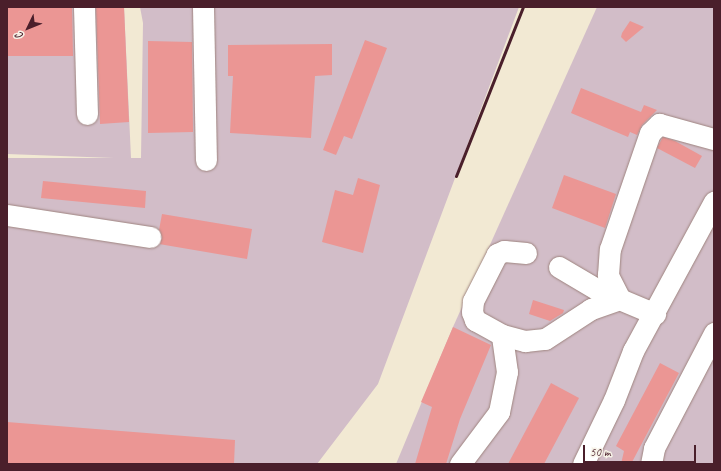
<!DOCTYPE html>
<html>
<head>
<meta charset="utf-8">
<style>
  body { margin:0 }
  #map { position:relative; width:721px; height:471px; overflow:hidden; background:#f2e9d3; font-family:Caveat,sans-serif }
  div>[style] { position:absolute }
  .industrial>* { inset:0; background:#d2bdc8 }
  .building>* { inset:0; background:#eb9694 }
  .roads { filter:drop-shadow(0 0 1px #9e847f) drop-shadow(0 0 1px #9e847f) }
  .minor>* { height:21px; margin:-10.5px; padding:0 10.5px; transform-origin:10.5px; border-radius:10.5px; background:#fff }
  .rail>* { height:3px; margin:-1.5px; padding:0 1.5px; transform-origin:1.5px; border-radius:1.5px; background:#4a1f2b }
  span { translate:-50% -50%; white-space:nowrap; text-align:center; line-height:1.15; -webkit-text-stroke:3.5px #f7f3e8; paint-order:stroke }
  .frame { position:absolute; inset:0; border:8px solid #4a1f2b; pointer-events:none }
  .north { position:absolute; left:8px; top:8px; width:40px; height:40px; -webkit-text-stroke:3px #f7f3e8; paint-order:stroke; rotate:227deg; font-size:11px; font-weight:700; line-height:16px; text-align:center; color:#4a1f2b }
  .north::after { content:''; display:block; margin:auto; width:14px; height:18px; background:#4a1f2b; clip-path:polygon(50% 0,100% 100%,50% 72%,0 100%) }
  .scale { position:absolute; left:583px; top:445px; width:113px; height:18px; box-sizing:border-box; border:2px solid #4a1f2b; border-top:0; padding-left:5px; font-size:12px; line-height:14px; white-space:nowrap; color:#4a1f2b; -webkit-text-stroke:3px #f7f3e8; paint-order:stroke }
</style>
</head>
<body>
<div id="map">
  <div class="industrial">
    <i style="clip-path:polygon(7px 7px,124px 7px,131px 158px,141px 158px,143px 23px,140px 7px,519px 7px,378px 384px,317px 464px,7px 464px,7px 158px,114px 158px,7px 154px)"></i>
    <i style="clip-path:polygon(597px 7px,714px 7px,714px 464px,396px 464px,453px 327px)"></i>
  </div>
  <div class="building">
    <i style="clip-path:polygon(7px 7px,72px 7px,73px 56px,7px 56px)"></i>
    <i style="clip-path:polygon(96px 7px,124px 7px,129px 122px,100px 124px)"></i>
    <i style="clip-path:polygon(630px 21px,644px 27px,626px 42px,621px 37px,622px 33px)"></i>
    <i style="clip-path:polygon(365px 40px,387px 48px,352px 139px,344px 136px,336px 155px,323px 150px)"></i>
    <i style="clip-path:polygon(148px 41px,192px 42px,193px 132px,148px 133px)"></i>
    <i style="clip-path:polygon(332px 44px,332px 75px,315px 76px,311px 138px,230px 133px,233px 76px,228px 76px,228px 45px)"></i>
    <i style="clip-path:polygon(581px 88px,641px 112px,644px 105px,657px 110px,642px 125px,637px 135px,630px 132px,628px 137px,571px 113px)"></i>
    <i style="clip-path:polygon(663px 137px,675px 141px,702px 156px,695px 168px,657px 148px)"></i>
    <i style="clip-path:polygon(564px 175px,616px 194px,605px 228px,552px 208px)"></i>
    <i style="clip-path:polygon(358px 178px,380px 185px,363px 253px,322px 242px,335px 190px,353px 195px)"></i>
    <i style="clip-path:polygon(43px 181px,146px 191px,145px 208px,41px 198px)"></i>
    <i style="clip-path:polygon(162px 214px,252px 229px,247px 259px,159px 244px,162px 238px,159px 230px)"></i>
    <i style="clip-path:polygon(533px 300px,564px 310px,563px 313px,550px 321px,529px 314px)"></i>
    <i style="clip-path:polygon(453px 327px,491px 345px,460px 419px,446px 464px,415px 464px,432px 407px,421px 402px)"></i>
    <i style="clip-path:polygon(660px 363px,679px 373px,631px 464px,621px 464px,624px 451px,616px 446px)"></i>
    <i style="clip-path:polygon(551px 383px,579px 398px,544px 464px,508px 464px)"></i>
    <i style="clip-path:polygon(7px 422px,235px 440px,234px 464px,7px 464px)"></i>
  </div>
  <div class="roads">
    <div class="minor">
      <i style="left:84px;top:7px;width:107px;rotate:88.4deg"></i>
      <i style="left:203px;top:7px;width:153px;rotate:88.9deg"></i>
      <i style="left:7px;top:215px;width:145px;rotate:8.7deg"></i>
      <i style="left:526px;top:253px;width:22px;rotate:-175deg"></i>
      <i style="left:504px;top:251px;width:8px;rotate:157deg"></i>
      <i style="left:497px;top:254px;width:53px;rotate:117.1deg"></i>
      <i style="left:473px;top:301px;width:11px;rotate:95deg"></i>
      <i style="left:472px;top:312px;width:9px;rotate:69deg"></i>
      <i style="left:475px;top:320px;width:31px;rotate:29deg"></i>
      <i style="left:502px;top:335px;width:24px;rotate:15deg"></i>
      <i style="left:525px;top:341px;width:20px;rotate:-6deg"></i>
      <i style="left:545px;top:339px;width:55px;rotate:-33.1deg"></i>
      <i style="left:591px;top:309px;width:31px;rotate:-19deg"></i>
      <i style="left:620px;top:299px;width:27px;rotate:-117deg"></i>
      <i style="left:608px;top:275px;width:26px;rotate:-86deg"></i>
      <i style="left:610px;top:249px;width:123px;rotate:-71deg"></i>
      <i style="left:650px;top:133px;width:13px;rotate:-45deg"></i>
      <i style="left:659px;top:124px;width:57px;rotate:15.3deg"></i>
      <i style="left:559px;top:267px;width:45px;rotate:30.5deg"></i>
      <i style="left:598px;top:290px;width:62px;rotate:22.8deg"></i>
      <i style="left:460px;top:464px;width:65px;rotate:-53.1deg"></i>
      <i style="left:499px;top:412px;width:41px;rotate:-78.7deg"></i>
      <i style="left:507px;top:372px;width:37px;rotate:-98deg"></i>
      <i style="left:583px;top:464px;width:71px;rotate:-64.2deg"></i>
      <i style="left:614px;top:400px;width:53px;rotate:-68.8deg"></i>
      <i style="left:633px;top:351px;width:170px;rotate:-61.5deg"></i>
      <i style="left:651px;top:464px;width:16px;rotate:-79deg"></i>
      <i style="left:654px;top:448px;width:130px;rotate:-62.4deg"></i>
    </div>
  </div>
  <div class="rail">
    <i style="left:456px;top:176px;width:182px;rotate:-68.4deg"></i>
  </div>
  <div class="frame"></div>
  <div class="north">С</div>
  <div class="scale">50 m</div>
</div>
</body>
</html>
